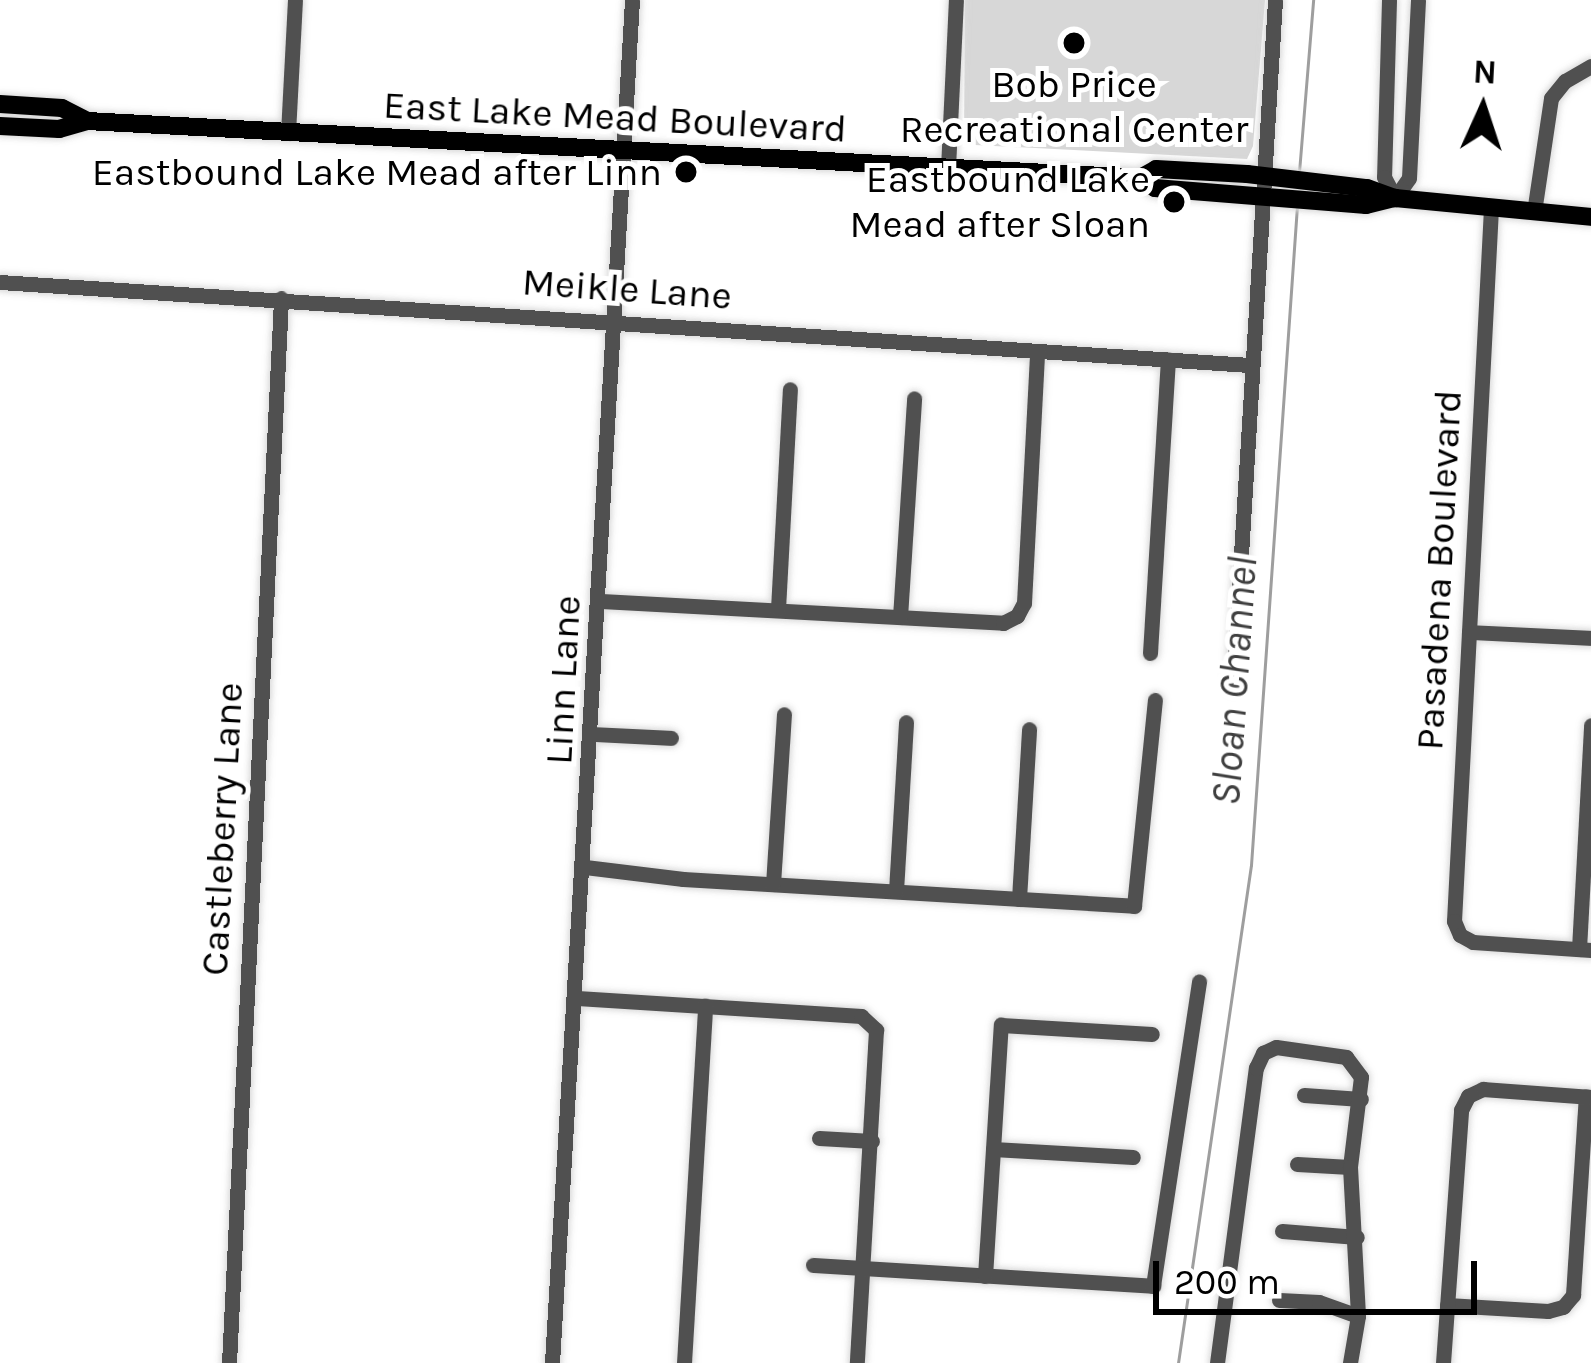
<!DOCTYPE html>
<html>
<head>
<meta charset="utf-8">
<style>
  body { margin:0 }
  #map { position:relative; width:1591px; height:1363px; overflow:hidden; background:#fff; font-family:Karla,sans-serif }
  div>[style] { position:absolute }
  .green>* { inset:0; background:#d7d7d7 }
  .stream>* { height:3px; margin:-1.5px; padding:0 1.5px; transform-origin:1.5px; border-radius:1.5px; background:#9e9e9e }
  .roads { filter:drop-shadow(0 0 3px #dbdbdb) drop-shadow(0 0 3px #dbdbdb) }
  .minor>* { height:15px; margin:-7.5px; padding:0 7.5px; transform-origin:7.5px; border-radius:7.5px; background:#505050 }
  .major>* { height:18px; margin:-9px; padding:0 9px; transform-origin:9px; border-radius:9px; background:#000 }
  .dots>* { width:33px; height:33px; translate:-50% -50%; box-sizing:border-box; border:6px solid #fff; border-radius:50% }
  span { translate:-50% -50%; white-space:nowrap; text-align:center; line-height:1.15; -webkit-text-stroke:10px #fff; paint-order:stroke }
  .poi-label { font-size:39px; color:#000 }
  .right { translate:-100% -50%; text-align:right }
  .street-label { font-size:39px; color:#000 }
  .water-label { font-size:42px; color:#3f3f3f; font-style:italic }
  .north { position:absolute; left:1423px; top:48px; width:120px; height:120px; -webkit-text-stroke:9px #fff; paint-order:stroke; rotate:3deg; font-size:33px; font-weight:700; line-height:48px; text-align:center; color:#000 }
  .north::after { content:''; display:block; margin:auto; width:42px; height:54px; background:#000; clip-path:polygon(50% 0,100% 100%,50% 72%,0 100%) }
  .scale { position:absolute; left:1153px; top:1261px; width:324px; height:54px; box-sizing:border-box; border:6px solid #000; border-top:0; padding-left:15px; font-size:36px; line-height:42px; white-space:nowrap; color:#000; -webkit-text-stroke:9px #fff; paint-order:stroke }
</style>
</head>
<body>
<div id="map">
  <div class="green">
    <i style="clip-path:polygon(965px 0,1265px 0,1253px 146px,1247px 159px,975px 145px,964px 140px)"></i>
  </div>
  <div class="stream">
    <i style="left:1299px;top:172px;width:173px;rotate:-85.3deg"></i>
    <i style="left:1178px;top:1363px;width:503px;rotate:-81.66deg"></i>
    <i style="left:1251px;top:865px;width:662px;rotate:-86.01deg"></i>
  </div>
  <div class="roads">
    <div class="minor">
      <i style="left:1389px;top:0;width:177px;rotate:91.6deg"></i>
      <i style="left:1384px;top:177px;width:24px;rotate:62deg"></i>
      <i style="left:1395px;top:198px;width:24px;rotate:-55deg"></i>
      <i style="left:1409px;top:178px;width:178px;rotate:-87.1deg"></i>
      <i style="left:288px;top:133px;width:133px;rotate:-87deg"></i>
      <i style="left:948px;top:168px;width:168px;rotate:-87.3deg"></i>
      <i style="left:1491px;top:208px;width:714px;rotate:92.97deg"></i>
      <i style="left:1454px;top:921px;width:15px;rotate:67deg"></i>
      <i style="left:1460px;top:935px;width:15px;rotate:28deg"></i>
      <i style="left:1473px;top:942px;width:118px;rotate:3.9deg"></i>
      <i style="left:1534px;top:212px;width:115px;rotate:-81.5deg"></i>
      <i style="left:1551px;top:98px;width:22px;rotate:-51deg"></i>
      <i style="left:1565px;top:81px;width:30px;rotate:-30deg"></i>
      <i style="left:0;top:282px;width:1252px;rotate:3.8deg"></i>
      <i style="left:601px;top:601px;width:403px;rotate:3.1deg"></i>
      <i style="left:1003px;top:623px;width:16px;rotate:-27deg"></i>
      <i style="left:1017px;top:616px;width:15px;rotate:-62deg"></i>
      <i style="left:1024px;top:603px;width:252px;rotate:-87deg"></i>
      <i style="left:778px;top:609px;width:220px;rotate:-86.9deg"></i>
      <i style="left:900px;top:617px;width:219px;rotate:-86.3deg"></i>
      <i style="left:1469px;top:632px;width:122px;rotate:2.8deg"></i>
      <i style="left:1150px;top:653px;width:294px;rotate:-86.5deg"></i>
      <i style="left:1233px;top:685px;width:686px;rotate:-86.49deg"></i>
      <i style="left:593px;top:734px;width:78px;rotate:2.9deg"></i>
      <i style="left:585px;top:867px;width:99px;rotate:7deg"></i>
      <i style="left:683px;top:879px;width:452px;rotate:3.4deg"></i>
      <i style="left:1134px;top:906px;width:207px;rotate:-84.2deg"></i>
      <i style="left:773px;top:884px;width:170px;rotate:-86.3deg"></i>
      <i style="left:896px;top:891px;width:169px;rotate:-86.6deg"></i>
      <i style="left:1019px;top:899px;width:170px;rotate:-86.6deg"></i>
      <i style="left:1579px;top:949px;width:224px;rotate:-86.9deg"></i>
      <i style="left:577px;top:998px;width:285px;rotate:3.6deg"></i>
      <i style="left:861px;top:1016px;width:21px;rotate:43deg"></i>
      <i style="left:876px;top:1030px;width:334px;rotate:93.3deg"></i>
      <i style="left:1304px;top:1095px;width:57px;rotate:4deg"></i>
      <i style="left:819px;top:1138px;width:53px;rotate:3.2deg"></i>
      <i style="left:993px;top:1149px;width:140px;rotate:3.3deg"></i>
      <i style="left:1297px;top:1164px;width:53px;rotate:3.2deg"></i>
      <i style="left:1282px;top:1231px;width:75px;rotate:4.6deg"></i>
      <i style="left:813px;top:1265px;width:341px;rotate:3.5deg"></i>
      <i style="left:1153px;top:1286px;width:308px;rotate:-81.4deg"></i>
      <i style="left:985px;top:1276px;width:252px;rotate:-86.4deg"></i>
      <i style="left:1001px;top:1025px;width:151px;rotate:3.4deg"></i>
      <i style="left:1279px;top:1300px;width:40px;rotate:2.9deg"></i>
      <i style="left:1319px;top:1302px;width:41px;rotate:19.7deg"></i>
      <i style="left:1447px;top:1305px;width:101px;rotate:3.4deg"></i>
      <i style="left:1548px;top:1311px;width:16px;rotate:-15deg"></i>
      <i style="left:1563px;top:1307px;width:16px;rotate:-50deg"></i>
      <i style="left:1573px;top:1295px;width:199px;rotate:-86.3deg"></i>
      <i style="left:229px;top:1363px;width:1066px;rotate:-87.2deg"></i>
      <i style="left:552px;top:1363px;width:1365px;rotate:-86.64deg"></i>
      <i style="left:684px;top:1363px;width:358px;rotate:-86.6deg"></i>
      <i style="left:1217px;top:1363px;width:298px;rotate:-82.5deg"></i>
      <i style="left:1256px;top:1068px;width:17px;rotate:-65deg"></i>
      <i style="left:1263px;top:1053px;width:14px;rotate:-25deg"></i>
      <i style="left:1276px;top:1047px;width:71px;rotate:8.1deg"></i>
      <i style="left:1346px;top:1057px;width:25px;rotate:53deg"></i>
      <i style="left:1361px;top:1077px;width:91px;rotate:97deg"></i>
      <i style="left:1350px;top:1167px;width:149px;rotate:86.9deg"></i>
      <i style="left:1358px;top:1316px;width:48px;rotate:99.7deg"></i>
      <i style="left:1443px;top:1363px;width:254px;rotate:-85.9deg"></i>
      <i style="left:1461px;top:1110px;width:16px;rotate:-63deg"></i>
      <i style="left:1468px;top:1096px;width:17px;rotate:-25deg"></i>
      <i style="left:1483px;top:1089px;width:108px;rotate:4.2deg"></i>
    </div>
    <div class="major">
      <i style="left:0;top:104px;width:62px;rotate:3.7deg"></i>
      <i style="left:62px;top:108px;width:28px;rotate:27deg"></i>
      <i style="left:0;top:126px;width:59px;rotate:2.9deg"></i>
      <i style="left:59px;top:129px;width:29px;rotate:-16deg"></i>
      <i style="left:87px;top:121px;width:1055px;rotate:3.1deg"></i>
      <i style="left:1140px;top:178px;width:18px;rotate:34deg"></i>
      <i style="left:1155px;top:188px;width:212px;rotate:4.6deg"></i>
      <i style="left:1366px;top:205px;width:30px;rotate:-14deg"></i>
      <i style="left:1140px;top:178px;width:18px;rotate:-29deg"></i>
      <i style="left:1156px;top:169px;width:91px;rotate:3.1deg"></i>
      <i style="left:1247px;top:174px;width:121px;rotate:6.7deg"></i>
      <i style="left:1367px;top:188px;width:30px;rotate:20deg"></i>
      <i style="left:1395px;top:198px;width:197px;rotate:5.5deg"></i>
    </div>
  </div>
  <div class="dots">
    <i style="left:1074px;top:43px;background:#000"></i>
    <i style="left:686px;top:172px;background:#000"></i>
    <i style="left:1174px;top:202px;background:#000"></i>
  </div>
  <div class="poi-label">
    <span style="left:1074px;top:107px">Bob Price<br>Recreational Center</span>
    <span class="right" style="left:662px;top:172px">Eastbound Lake Mead after Linn</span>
    <span class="right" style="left:1150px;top:202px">Eastbound Lake<br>Mead after Sloan</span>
  </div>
  <div class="street-label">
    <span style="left:615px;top:117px;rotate:3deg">East Lake Mead Boulevard</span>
    <span style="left:627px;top:289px;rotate:4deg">Meikle Lane</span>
    <span style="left:1439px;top:570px;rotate:-87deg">Pasadena Boulevard</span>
    <span style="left:563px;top:680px;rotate:-87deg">Linn Lane</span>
    <span style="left:222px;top:829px;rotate:-87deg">Castleberry Lane</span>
  </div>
  <div class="water-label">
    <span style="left:1234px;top:681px;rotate:-86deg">Sloan Channel</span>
  </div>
  <div class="north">N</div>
  <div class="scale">200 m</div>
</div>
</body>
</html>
